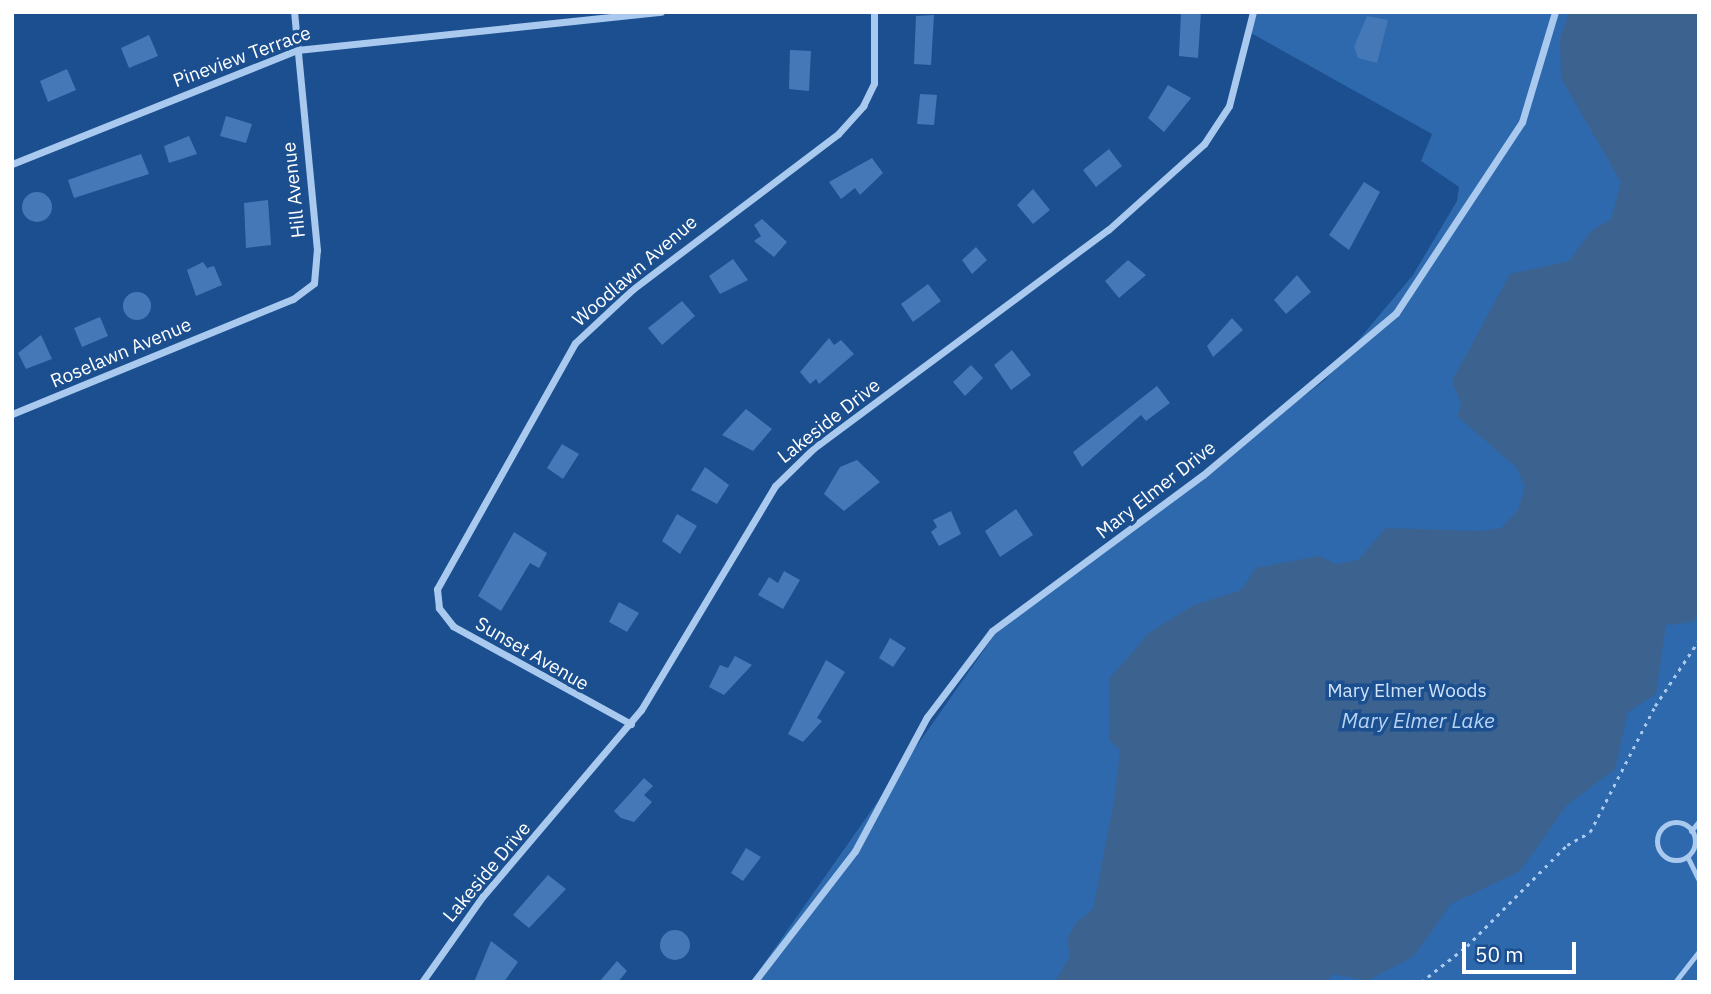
<!DOCTYPE html>
<html>
<head>
<meta charset="utf-8">
<style>
  body { margin:0 }
  #map { position:relative; width:1711px; height:994px; overflow:hidden; background:#1b4f8f; font-family:"IBM Plex Sans",sans-serif }
  div>[style] { position:absolute }
  .green>* { inset:0; background:#2e69ad }
  .water>* { inset:0; background:#3c6290 }
  .building>* { inset:0; background:#4478b7 }
  .round { border-radius:50% }
  .path>* { height:2.5px; margin-top:-1.25px; transform-origin:0; background:repeating-linear-gradient(90deg,#a9c9ee 0 3.5px,transparent 0 8.5px) }
  .lane>* { height:5px; margin:-2.5px; padding:0 2.5px; transform-origin:2.5px; border-radius:2.5px; background:#a9c9ee }
  .lane>.ring { margin:-2.5px; padding:0; box-sizing:content-box; background:none; border:5px solid #a9c9ee; border-radius:50% }
  .street>* { height:7px; margin:-3.5px; padding:0 3.5px; transform-origin:3.5px; border-radius:3.5px; background:#a9c9ee }
  span { translate:-50% -50%; white-space:nowrap; text-align:center; line-height:1.15; -webkit-text-stroke:7px #1b4f8f; paint-order:stroke }
  .street-label { font-size:19px; color:#fff }
  .park-label { font-size:19px; color:#cfe3fa }
  .water-label { font-size:21px; color:#b5d3f5; font-style:italic }
  .frame { position:absolute; inset:0; border:14px solid #fff; pointer-events:none }
  .scale { position:absolute; left:1462px; top:942px; width:114px; height:32px; box-sizing:border-box; border:4px solid #fff; border-top:0; padding-left:9px; font-size:21px; line-height:24px; white-space:nowrap; color:#fff; -webkit-text-stroke:5px #1b4f8f; paint-order:stroke }
</style>
</head>
<body>
<div id="map">
  <div class="green">
    <i style="clip-path:polygon(1253px 12px,1699px 12px,1699px 982px,751px 982px,998px 630px,1325px 380px,1413px 275px,1457px 201px,1459px 187px,1421px 161px,1432px 134px,1249px 32px)"></i>
  </div>
  <div class="water">
    <i style="clip-path:polygon(1569px 12px,1699px 12px,1699px 612px,1693px 622px,1666px 625px,1656px 694px,1628px 712px,1615px 769px,1567px 805px,1520px 871px,1451px 904px,1414px 956px,1367px 981px,1334px 974px,1325px 982px,1055px 982px,1070px 956px,1067px 940px,1076px 923px,1093px 909px,1114px 801px,1120px 750px,1109px 740px,1109px 679px,1150px 632px,1194px 605px,1241px 590px,1256px 568px,1318px 556px,1337px 564px,1358px 560px,1386px 528px,1479px 531px,1501px 528px,1518px 510px,1525px 487px,1517px 468px,1457px 416px,1461px 404px,1452px 381px,1510px 274px,1569px 261px,1591px 231px,1611px 219px,1621px 182px,1561px 78px,1560px 39px)"></i>
  </div>
  <div class="building">
    <i style="clip-path:polygon(1181px 12px,1201px 12px,1198px 58px,1179px 56px)"></i>
    <i style="clip-path:polygon(934px 15px,931px 65px,914px 64px,916px 16px)"></i>
    <i style="clip-path:polygon(1367px 16px,1388px 20px,1377px 63px,1358px 58px,1354px 47px)"></i>
    <i style="clip-path:polygon(149px 35px,158px 56px,129px 68px,121px 48px)"></i>
    <i style="clip-path:polygon(790px 50px,811px 51px,809px 91px,789px 89px)"></i>
    <i style="clip-path:polygon(67px 69px,76px 90px,48px 102px,40px 81px)"></i>
    <i style="clip-path:polygon(1168px 85px,1191px 98px,1164px 132px,1148px 118px)"></i>
    <i style="clip-path:polygon(920px 94px,937px 95px,934px 125px,917px 124px)"></i>
    <i style="clip-path:polygon(226px 116px,252px 124px,246px 143px,220px 136px)"></i>
    <i style="clip-path:polygon(189px 136px,197px 154px,169px 163px,164px 146px)"></i>
    <i style="clip-path:polygon(1109px 149px,1122px 166px,1096px 187px,1083px 170px)"></i>
    <i style="clip-path:polygon(141px 154px,149px 174px,74px 198px,68px 180px)"></i>
    <i style="clip-path:polygon(872px 158px,883px 173px,860px 195px,855px 188px,841px 199px,829px 182px)"></i>
    <i style="clip-path:polygon(1364px 182px,1380px 192px,1349px 250px,1329px 235px)"></i>
    <i style="clip-path:polygon(1033px 189px,1050px 210px,1033px 224px,1017px 205px)"></i>
    <i class="round" style="left:22px;top:192px;width:30px;height:30px"></i>
    <i style="clip-path:polygon(268px 200px,271px 245px,246px 248px,244px 203px)"></i>
    <i style="clip-path:polygon(762px 219px,787px 242px,774px 257px,754px 241px,761px 236px,754px 225px)"></i>
    <i style="clip-path:polygon(976px 247px,987px 260px,972px 274px,962px 260px)"></i>
    <i style="clip-path:polygon(733px 259px,748px 280px,720px 294px,709px 276px)"></i>
    <i style="clip-path:polygon(1128px 260px,1146px 275px,1119px 298px,1105px 281px)"></i>
    <i style="clip-path:polygon(203px 262px,207px 268px,214px 266px,222px 285px,196px 296px,187px 270px)"></i>
    <i style="clip-path:polygon(1297px 275px,1311px 292px,1286px 314px,1274px 300px)"></i>
    <i style="clip-path:polygon(928px 284px,941px 301px,913px 322px,901px 304px)"></i>
    <i class="round" style="left:123px;top:292px;width:28px;height:28px"></i>
    <i style="clip-path:polygon(682px 301px,695px 316px,662px 345px,648px 328px)"></i>
    <i style="clip-path:polygon(100px 317px,108px 336px,82px 347px,74px 328px)"></i>
    <i style="clip-path:polygon(1232px 318px,1243px 330px,1213px 357px,1207px 346px)"></i>
    <i style="clip-path:polygon(41px 335px,52px 359px,26px 369px,18px 353px)"></i>
    <i style="clip-path:polygon(829px 338px,834px 345px,841px 340px,854px 354px,819px 384px,816px 379px,810px 384px,800px 372px)"></i>
    <i style="clip-path:polygon(1012px 350px,1031px 375px,1011px 390px,994px 365px)"></i>
    <i style="clip-path:polygon(971px 365px,983px 378px,965px 396px,953px 382px)"></i>
    <i style="clip-path:polygon(1157px 386px,1170px 403px,1146px 421px,1141px 415px,1082px 467px,1073px 452px)"></i>
    <i style="clip-path:polygon(746px 409px,772px 429px,753px 451px,722px 435px)"></i>
    <i style="clip-path:polygon(562px 444px,579px 454px,563px 479px,547px 468px)"></i>
    <i style="clip-path:polygon(857px 460px,880px 482px,844px 511px,824px 494px,840px 467px)"></i>
    <i style="clip-path:polygon(705px 467px,729px 485px,717px 504px,691px 490px)"></i>
    <i style="clip-path:polygon(1016px 509px,1033px 535px,1000px 557px,985px 531px)"></i>
    <i style="clip-path:polygon(951px 511px,961px 534px,939px 546px,931px 532px,937px 527px,933px 520px)"></i>
    <i style="clip-path:polygon(677px 514px,697px 526px,680px 554px,662px 541px)"></i>
    <i style="clip-path:polygon(514px 532px,547px 553px,539px 568px,530px 563px,501px 611px,478px 596px)"></i>
    <i style="clip-path:polygon(784px 571px,800px 580px,783px 609px,758px 595px,769px 577px,778px 583px)"></i>
    <i style="clip-path:polygon(619px 602px,639px 613px,627px 632px,609px 622px)"></i>
    <i style="clip-path:polygon(890px 638px,906px 648px,893px 667px,879px 658px)"></i>
    <i style="clip-path:polygon(735px 656px,752px 665px,724px 695px,709px 687px,720px 665px,728px 668px)"></i>
    <i style="clip-path:polygon(826px 660px,845px 672px,817px 718px,822px 721px,803px 742px,788px 734px)"></i>
    <i style="clip-path:polygon(644px 778px,653px 786px,644px 795px,652px 802px,634px 822px,621px 818px,614px 811px)"></i>
    <i style="clip-path:polygon(746px 848px,761px 857px,743px 881px,731px 873px)"></i>
    <i style="clip-path:polygon(548px 875px,566px 889px,529px 928px,513px 915px)"></i>
    <i class="round" style="left:660px;top:930px;width:30px;height:30px"></i>
    <i style="clip-path:polygon(491px 941px,518px 962px,504px 982px,474px 982px)"></i>
    <i style="clip-path:polygon(617px 961px,627px 971px,618px 982px,599px 982px)"></i>
  </div>
  <div class="path">
    <i style="left:1421px;top:982px;width:58px;rotate:-38deg"></i>
    <i style="left:1467px;top:946px;width:142px;rotate:-45.3deg"></i>
    <i style="left:1567px;top:845px;width:26px;rotate:-29deg"></i>
    <i style="left:1590px;top:832px;width:142px;rotate:-62.7deg"></i>
    <i style="left:1655px;top:706px;width:79px;rotate:-56.3deg"></i>
  </div>
  <div class="lane">
    <i class="ring" style="left:1657px;top:822px;width:33px;height:33px"></i>
    <i style="left:1691px;top:831px;width:13px;rotate:-51deg"></i>
    <i style="left:1688px;top:858px;width:25px;rotate:64deg"></i>
    <i style="left:1675px;top:982px;width:39px;rotate:-52deg"></i>
  </div>
  <div class="street">
    <i style="left:12px;top:164px;width:307px;rotate:-21.8deg"></i>
    <i style="left:297px;top:50px;width:366px;rotate:-6deg"></i>
    <i style="left:12px;top:414px;width:304px;rotate:-22.3deg"></i>
    <i style="left:293px;top:299px;width:26px;rotate:-37deg"></i>
    <i style="left:314px;top:283px;width:33px;rotate:-85deg"></i>
    <i style="left:317px;top:250px;width:239px;rotate:-95.5deg"></i>
    <i style="left:631px;top:724px;width:203px;rotate:-151.2deg"></i>
    <i style="left:453px;top:626px;width:23px;rotate:-128deg"></i>
    <i style="left:439px;top:608px;width:19px;rotate:-96deg"></i>
    <i style="left:437px;top:589px;width:282px;rotate:-60.7deg"></i>
    <i style="left:575px;top:343px;width:79px;rotate:-43deg"></i>
    <i style="left:633px;top:289px;width:257px;rotate:-37.1deg"></i>
    <i style="left:838px;top:134px;width:38px;rotate:-48deg"></i>
    <i style="left:863px;top:106px;width:25px;rotate:-64deg"></i>
    <i style="left:874px;top:83px;width:71px;rotate:-90deg"></i>
    <i style="left:422px;top:982px;width:105px;rotate:-54.7deg"></i>
    <i style="left:483px;top:896px;width:244px;rotate:-49.7deg"></i>
    <i style="left:641px;top:710px;width:261px;rotate:-59.1deg"></i>
    <i style="left:775px;top:486px;width:54px;rotate:-44.3deg"></i>
    <i style="left:814px;top:448px;width:366px;rotate:-36.6deg"></i>
    <i style="left:1108px;top:230px;width:129px;rotate:-41.9deg"></i>
    <i style="left:1204px;top:144px;width:45px;rotate:-56.7deg"></i>
    <i style="left:1229px;top:106px;width:97px;rotate:-75.7deg"></i>
    <i style="left:754px;top:982px;width:165px;rotate:-52.4deg"></i>
    <i style="left:855px;top:851px;width:152px;rotate:-61.8deg"></i>
    <i style="left:927px;top:717px;width:108px;rotate:-52.9deg"></i>
    <i style="left:992px;top:631px;width:262px;rotate:-36.5deg"></i>
    <i style="left:1203px;top:475px;width:252px;rotate:-40deg"></i>
    <i style="left:1396px;top:313px;width:229px;rotate:-56.6deg"></i>
    <i style="left:1522px;top:122px;width:115px;rotate:-73.3deg"></i>
  </div>
  <div class="street-label">
    <span style="left:242px;top:57px;rotate:-20deg">Pineview Terrace</span>
    <span style="left:294px;top:190px;rotate:-96deg">Hill Avenue</span>
    <span style="left:635px;top:271px;rotate:-41deg">Woodlawn Avenue</span>
    <span style="left:121px;top:353px;rotate:-23deg">Roselawn Avenue</span>
    <span style="left:829px;top:421px;rotate:-38deg">Lakeside Drive</span>
    <span style="left:1156px;top:490px;rotate:-38deg">Mary Elmer Drive</span>
    <span style="left:532px;top:654px;rotate:30deg">Sunset Avenue</span>
    <span style="left:487px;top:872px;rotate:-50deg">Lakeside Drive</span>
  </div>
  <div class="park-label">
    <span style="left:1407px;top:691px">Mary Elmer Woods</span>
  </div>
  <div class="water-label">
    <span style="left:1418px;top:720px">Mary Elmer Lake</span>
  </div>
  <div class="frame"></div>
  <div class="scale">50 m</div>
</div>
</body>
</html>
